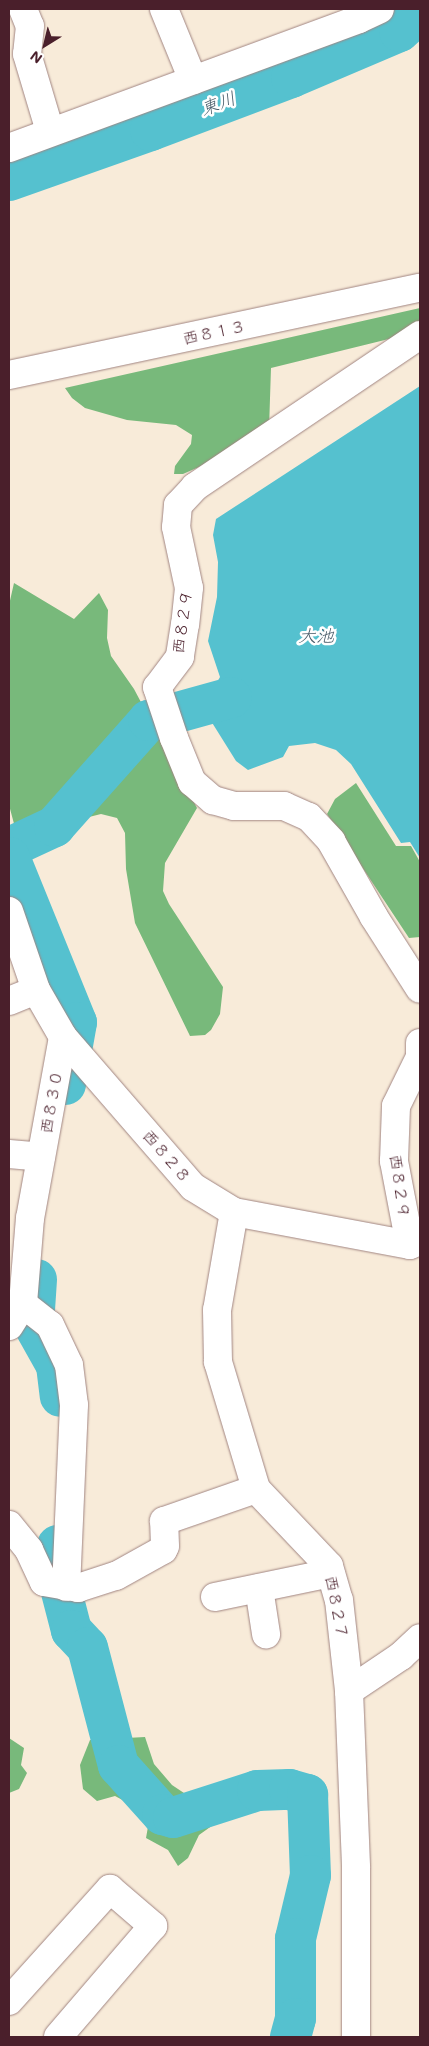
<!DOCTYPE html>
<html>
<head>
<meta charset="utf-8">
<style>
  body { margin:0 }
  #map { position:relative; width:429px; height:2046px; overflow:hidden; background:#f8ebd9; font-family:Mali,"Klee One",sans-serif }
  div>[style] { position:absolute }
  .forest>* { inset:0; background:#78b97b }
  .water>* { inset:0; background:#55c1cf }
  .river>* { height:41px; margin:-20.5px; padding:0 20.5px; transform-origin:20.5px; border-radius:20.5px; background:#55c1cf }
  .roads { filter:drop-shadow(0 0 1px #a18582) drop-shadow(0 0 1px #a18582) }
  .minor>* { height:28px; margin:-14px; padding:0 14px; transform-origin:14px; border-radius:14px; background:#fff }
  span { translate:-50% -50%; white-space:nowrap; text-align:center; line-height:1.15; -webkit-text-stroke:5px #fff; paint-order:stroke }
  .street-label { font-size:16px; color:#4a1f2b }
  .water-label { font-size:18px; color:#4e606d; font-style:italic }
  .frame { position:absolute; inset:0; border:10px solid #4a1f2b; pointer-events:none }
  .north { position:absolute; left:20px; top:20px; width:50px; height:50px; -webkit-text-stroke:4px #fff; paint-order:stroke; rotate:216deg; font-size:14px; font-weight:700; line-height:20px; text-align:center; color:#4a1f2b }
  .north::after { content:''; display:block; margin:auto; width:18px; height:22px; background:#4a1f2b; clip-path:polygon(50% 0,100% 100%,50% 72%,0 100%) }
</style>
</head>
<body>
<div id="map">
  <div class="forest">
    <i style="clip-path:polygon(420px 308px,420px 326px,397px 337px,271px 368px,269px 429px,224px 456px,183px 474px,174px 474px,175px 466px,191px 444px,192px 435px,176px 425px,127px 420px,85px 408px,72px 398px,65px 388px)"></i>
    <i style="clip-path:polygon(14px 583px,74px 619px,99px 593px,108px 610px,107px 638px,111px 656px,134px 689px,197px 808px,165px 863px,163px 891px,169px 904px,223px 987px,220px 1014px,211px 1030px,205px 1035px,190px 1036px,135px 923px,126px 869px,125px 833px,117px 818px,101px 814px,17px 835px,9px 805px,9px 605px)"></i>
    <i style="clip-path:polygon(356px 783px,396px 846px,411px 846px,420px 862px,420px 937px,409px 938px,327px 814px,335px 799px)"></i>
    <i style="clip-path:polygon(145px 1737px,154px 1764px,172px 1785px,187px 1795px,213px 1800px,218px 1817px,213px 1825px,199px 1835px,188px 1858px,178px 1866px,168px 1850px,146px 1838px,149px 1821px,145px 1812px,115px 1796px,97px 1801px,83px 1789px,80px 1765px,90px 1740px)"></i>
    <i style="clip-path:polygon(9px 1738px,24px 1748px,21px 1765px,27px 1773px,19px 1789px,9px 1793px)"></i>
  </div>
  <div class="water">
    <i style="clip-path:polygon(420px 386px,420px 858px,410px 842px,401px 843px,351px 764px,336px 750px,315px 743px,289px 746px,283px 757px,248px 770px,236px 761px,211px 721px,209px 697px,220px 677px,208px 641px,217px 597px,218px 562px,213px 535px,216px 519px)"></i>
  </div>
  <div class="river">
    <i style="left:9px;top:180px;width:150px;rotate:-19.5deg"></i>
    <i style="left:150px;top:130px;width:151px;rotate:-20.6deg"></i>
    <i style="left:291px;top:77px;width:117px;rotate:-23.1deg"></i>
    <i style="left:399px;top:31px;width:28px;rotate:-42deg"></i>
    <i style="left:9px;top:847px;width:50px;rotate:-25deg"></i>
    <i style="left:54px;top:826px;width:142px;rotate:-48.4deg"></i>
    <i style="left:148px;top:720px;width:86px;rotate:-15.5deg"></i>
    <i style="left:9px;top:857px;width:178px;rotate:67.9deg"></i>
    <i style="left:76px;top:1022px;width:63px;rotate:100.1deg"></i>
    <i style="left:36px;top:1279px;width:45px;rotate:93.8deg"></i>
    <i style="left:33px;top:1324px;width:47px;rotate:60.7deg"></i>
    <i style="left:56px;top:1365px;width:31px;rotate:83deg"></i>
    <i style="left:57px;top:1545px;width:27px;rotate:92deg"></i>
    <i style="left:56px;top:1572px;width:60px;rotate:75.5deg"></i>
    <i style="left:71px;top:1630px;width:23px;rotate:47deg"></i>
    <i style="left:87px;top:1647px;width:122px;rotate:75.3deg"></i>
    <i style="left:118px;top:1765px;width:66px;rotate:48.1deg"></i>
    <i style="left:162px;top:1814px;width:11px;rotate:15deg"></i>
    <i style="left:173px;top:1817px;width:88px;rotate:-17.8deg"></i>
    <i style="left:257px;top:1790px;width:32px;rotate:-2deg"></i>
    <i style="left:289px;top:1789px;width:19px;rotate:16deg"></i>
    <i style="left:307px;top:1794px;width:81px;rotate:87.9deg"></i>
    <i style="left:310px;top:1875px;width:65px;rotate:103.4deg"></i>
    <i style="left:295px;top:1938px;width:80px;rotate:90deg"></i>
    <i style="left:295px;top:2018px;width:20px;rotate:105deg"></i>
  </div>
  <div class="roads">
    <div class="minor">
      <i style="left:23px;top:9px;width:18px;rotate:68deg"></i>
      <i style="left:30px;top:26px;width:28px;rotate:96deg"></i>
      <i style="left:27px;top:54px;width:80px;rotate:73.4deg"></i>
      <i style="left:164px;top:9px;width:77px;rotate:67.8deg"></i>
      <i style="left:9px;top:148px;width:373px;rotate:-20.2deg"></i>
      <i style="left:359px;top:19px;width:23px;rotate:-25deg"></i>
      <i style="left:420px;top:335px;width:272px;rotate:146deg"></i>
      <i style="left:195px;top:487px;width:25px;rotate:133deg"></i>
      <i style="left:178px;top:505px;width:22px;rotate:95deg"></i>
      <i style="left:176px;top:527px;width:62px;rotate:78deg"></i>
      <i style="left:189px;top:588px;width:36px;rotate:96deg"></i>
      <i style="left:185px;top:624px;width:33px;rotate:99deg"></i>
      <i style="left:180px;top:657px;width:38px;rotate:127deg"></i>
      <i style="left:157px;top:687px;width:54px;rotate:71.6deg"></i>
      <i style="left:174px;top:738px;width:48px;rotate:67.8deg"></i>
      <i style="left:192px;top:782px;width:28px;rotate:41deg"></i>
      <i style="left:213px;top:800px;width:22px;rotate:16deg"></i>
      <i style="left:234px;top:806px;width:50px"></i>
      <i style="left:284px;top:806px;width:27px;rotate:24deg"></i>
      <i style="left:309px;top:817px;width:33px;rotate:47deg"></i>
      <i style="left:331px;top:841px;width:87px;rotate:60.5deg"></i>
      <i style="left:374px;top:917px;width:85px;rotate:57.4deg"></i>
      <i style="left:9px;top:375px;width:420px;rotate:-12deg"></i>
      <i style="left:9px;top:911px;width:83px;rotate:71.1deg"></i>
      <i style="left:36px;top:990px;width:54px;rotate:60.1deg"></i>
      <i style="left:63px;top:1037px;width:184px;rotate:100.3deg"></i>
      <i style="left:30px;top:1218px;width:86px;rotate:94.7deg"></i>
      <i style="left:23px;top:1304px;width:26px;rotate:122deg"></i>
      <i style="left:9px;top:1001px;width:29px;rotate:-22deg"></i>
      <i style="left:63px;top:1037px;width:198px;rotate:49.1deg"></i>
      <i style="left:193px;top:1187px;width:48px;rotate:31.4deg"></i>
      <i style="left:234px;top:1212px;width:179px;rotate:10.6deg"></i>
      <i style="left:410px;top:1245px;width:11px;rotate:-22deg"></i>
      <i style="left:9px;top:1154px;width:32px;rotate:5deg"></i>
      <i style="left:234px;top:1212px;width:99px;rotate:99.8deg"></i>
      <i style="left:217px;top:1310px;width:52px;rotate:88.9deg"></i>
      <i style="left:218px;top:1362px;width:133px;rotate:73.3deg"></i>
      <i style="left:256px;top:1489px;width:106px;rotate:46.5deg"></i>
      <i style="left:329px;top:1566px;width:35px;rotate:74deg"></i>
      <i style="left:339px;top:1600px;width:92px;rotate:83.7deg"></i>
      <i style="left:349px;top:1691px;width:177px;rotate:87.7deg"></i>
      <i style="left:356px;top:1868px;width:169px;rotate:90deg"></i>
      <i style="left:410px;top:1245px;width:86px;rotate:-100.8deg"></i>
      <i style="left:394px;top:1161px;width:55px;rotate:-87.9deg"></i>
      <i style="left:396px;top:1106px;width:55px;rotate:-63.9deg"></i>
      <i style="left:420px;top:1057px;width:14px;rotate:-90deg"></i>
      <i style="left:23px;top:1304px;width:34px;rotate:38deg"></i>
      <i style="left:50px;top:1325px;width:44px;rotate:64.6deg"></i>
      <i style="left:69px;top:1365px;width:40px;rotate:82.9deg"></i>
      <i style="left:74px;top:1405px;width:182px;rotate:92.5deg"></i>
      <i style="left:9px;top:1525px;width:32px;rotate:51deg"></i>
      <i style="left:29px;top:1550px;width:35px;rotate:65deg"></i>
      <i style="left:44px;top:1582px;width:35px;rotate:10deg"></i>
      <i style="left:78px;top:1588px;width:40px;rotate:-18deg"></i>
      <i style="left:116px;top:1576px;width:54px;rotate:-29deg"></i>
      <i style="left:163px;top:1550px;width:4px;rotate:-63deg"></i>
      <i style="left:165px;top:1546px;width:25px;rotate:-92deg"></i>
      <i style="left:164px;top:1521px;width:97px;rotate:-19.2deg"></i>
      <i style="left:259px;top:1588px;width:47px;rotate:81.3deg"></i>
      <i style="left:215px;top:1597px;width:118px;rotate:-11.7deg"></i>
      <i style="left:349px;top:1691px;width:63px;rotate:-33.9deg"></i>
      <i style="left:401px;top:1656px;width:26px;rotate:-43deg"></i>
      <i style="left:9px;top:2001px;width:151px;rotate:-48deg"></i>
      <i style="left:110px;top:1889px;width:57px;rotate:40.7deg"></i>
      <i style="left:153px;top:1926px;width:146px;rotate:130.6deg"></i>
    </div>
  </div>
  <div class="street-label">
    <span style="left:214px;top:332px;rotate:-12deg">西８１３</span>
    <span style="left:182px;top:622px;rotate:-82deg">西８２９</span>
    <span style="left:51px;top:1102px;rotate:-80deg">西８３０</span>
    <span style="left:167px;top:1156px;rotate:49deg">西８２８</span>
    <span style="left:400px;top:1186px;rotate:82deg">西８２９</span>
    <span style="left:337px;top:1607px;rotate:79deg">西８２７</span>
  </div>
  <div class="water-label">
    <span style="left:218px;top:103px;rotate:-20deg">東川</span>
    <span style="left:316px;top:635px">大池</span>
  </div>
  <div class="frame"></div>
  <div class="north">N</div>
</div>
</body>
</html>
